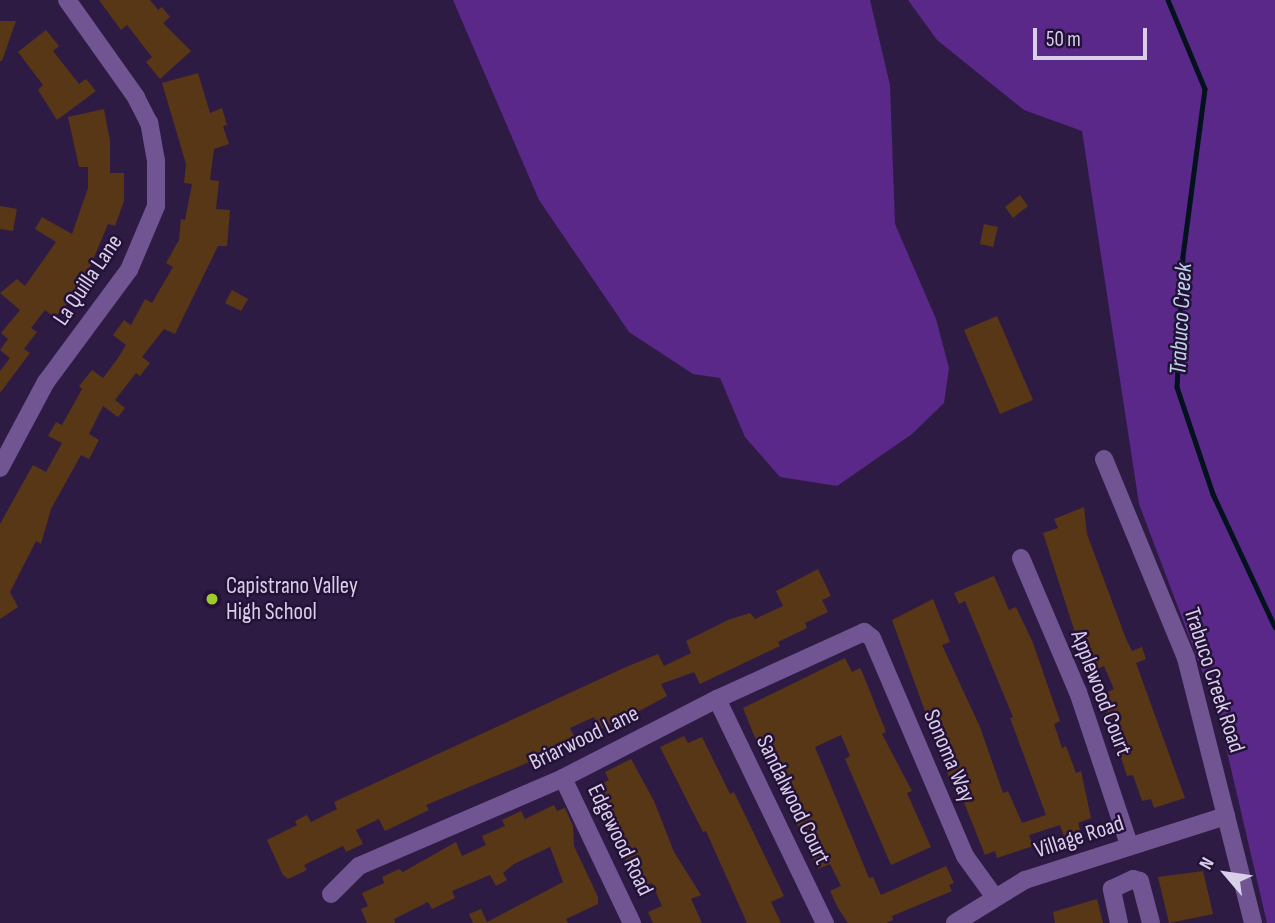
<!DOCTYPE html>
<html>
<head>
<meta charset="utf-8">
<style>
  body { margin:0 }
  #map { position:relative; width:1275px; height:923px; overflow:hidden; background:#2e1b43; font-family:"Sofia Sans Condensed",sans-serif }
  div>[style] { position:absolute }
  .green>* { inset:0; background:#5a2889 }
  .stream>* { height:4.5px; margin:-2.25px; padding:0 2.25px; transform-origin:2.25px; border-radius:2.25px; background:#04121e }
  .building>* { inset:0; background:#583717 }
  .minor>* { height:18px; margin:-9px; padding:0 9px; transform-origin:9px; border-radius:9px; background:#715593 }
  .dots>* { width:19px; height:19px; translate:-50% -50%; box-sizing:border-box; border:4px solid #241138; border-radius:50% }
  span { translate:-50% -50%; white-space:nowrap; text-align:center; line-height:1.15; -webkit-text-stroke:5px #241138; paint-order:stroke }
  .street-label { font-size:23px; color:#d9cfe9 }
  .poi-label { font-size:23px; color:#d9cfe9 }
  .left { translate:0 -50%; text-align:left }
  .water-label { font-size:24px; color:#bcd4e8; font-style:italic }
  .north { position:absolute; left:1191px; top:839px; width:70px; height:70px; -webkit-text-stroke:5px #241138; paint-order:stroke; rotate:299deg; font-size:19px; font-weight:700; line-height:28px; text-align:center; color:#d9cfe9 }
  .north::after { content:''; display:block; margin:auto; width:24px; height:32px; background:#d9cfe9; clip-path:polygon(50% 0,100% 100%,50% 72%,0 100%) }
  .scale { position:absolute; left:1033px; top:28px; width:114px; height:32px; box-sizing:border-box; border:4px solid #d9cfe9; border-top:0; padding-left:9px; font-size:21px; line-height:24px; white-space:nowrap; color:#d9cfe9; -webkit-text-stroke:5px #241138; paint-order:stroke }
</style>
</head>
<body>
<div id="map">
  <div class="green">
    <i style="clip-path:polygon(453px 0,870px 0,890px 85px,895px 224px,936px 319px,949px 368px,944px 403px,912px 434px,837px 486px,780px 477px,745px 437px,720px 378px,693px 374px,629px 332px,539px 200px)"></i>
    <i style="clip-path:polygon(908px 0,1275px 0,1275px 923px,1267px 923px,1218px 713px,1139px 504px,1082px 131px,1024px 110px,937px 40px)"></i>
  </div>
  <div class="stream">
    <i style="left:1168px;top:0;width:96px;rotate:67.4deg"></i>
    <i style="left:1205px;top:89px;width:169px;rotate:97.5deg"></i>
    <i style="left:1183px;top:257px;width:130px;rotate:92.6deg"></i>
    <i style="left:1177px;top:387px;width:113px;rotate:71.4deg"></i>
    <i style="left:1213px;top:494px;width:147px;rotate:65deg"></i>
  </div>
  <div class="building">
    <i style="clip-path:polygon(99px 0,150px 0,158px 10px,162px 7px,170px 17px,163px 23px,191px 51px,160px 79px,146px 62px,152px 57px,127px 25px,121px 30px)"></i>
    <i style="clip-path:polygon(0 21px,16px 21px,2px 61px,0 61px)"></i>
    <i style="clip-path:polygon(46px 30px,59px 46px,53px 51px,79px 84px,86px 79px,96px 91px,57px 120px,38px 90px,43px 85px,18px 52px)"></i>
    <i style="clip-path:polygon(198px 73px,210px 113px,222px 108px,227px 125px,223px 126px,229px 144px,214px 149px,210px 180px,219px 181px,216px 209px,230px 210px,227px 246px,218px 246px,175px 334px,164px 329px,142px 357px,150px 363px,140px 376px,136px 373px,115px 400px,125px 408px,118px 417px,103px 406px,89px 434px,99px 440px,89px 459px,81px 455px,51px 509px,41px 544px,36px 541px,10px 592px,18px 607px,0 619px,0 524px,33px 465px,46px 472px,62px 443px,48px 436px,56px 422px,62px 425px,82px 389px,79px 386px,92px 370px,103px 378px,118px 358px,126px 345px,113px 335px,124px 320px,131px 325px,145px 299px,152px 303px,173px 267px,166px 263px,179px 240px,181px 219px,185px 220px,192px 184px,184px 183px,186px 164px,162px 83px)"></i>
    <i style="clip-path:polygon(104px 109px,110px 141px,110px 173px,124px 173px,124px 201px,115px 226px,108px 224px,90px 267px,65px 307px,54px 317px,45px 310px,31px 328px,37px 332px,24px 349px,30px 353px,0 393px,0 371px,10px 358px,0 350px,8px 339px,1px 333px,20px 310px,0 293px,17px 279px,25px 286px,56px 242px,35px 229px,42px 217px,72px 234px,88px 188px,88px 167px,79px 167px,68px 117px)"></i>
    <i style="clip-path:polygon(1020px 195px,1028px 206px,1013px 218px,1005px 207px)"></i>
    <i style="clip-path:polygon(0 206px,17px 209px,13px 231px,0 229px)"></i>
    <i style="clip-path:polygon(984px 224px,998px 227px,993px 247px,980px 244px)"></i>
    <i style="clip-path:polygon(232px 290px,248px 299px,241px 311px,225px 303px)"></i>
    <i style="clip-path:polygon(997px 316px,1033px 400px,1000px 414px,964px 330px)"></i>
    <i style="clip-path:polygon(1084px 507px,1087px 534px,1126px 639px,1132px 651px,1142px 647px,1146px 659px,1136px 663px,1185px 798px,1154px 808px,1151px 799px,1142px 801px,1133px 775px,1127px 776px,1101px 695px,1114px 689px,1104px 666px,1094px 670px,1084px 643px,1079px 645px,1043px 533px,1058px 528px,1054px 519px)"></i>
    <i style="clip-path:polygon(818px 569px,831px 596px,822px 600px,828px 612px,805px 623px,807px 628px,778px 642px,780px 646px,700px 684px,694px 672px,661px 684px,667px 696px,643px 709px,599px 730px,594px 717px,570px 728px,575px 739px,551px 753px,426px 805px,429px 810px,385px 831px,379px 819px,356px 830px,363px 844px,346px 852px,343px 846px,304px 865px,307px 870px,288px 879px,283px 875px,267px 840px,297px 825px,295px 821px,307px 815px,311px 822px,337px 809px,334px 802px,626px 667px,658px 654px,664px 666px,691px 653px,686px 641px,728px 620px,750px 613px,755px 619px,783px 606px,776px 591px)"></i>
    <i style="clip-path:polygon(994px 576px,1009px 610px,1016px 607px,1033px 643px,1060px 721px,1054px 724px,1062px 748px,1066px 746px,1076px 773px,1081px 771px,1091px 818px,1078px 823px,1080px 830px,1064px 836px,1060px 825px,1029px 835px,1033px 846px,997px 858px,995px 851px,985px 855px,961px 795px,956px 797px,892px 620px,933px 599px,950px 642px,942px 645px,980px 727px,1003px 793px,1008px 791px,1022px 823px,1046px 815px,1010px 718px,1013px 717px,965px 601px,959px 604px,954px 593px)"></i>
    <i style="clip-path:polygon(845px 658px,852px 672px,860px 668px,863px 674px,886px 732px,882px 734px,912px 791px,907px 793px,931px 847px,891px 865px,845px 759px,850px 756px,841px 735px,815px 747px,869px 878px,873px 877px,881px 895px,946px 866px,954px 883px,949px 885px,952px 891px,892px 916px,893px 920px,886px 923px,848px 923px,838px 908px,830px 891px,841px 886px,830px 864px,818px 869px,783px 795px,787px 793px,766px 748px,760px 750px,743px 708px)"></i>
    <i style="clip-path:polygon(684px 736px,688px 743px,702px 737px,730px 794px,734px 792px,784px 896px,771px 902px,781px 923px,747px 923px,706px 831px,703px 832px,660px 747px)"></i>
    <i style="clip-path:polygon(631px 759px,654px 801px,674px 852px,701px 895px,691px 899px,702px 923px,653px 923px,648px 912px,662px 906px,652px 883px,644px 887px,631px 861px,627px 863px,619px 845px,625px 842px,597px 786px,609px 780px,605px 772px)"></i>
    <i style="clip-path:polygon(554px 805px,557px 811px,565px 808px,573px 826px,574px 846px,598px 897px,598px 904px,566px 919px,568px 923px,473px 923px,469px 914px,481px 909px,487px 922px,563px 882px,550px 847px,514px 864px,503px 873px,507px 880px,496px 886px,490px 875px,452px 891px,455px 898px,432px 909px,428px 902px,394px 919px,395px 923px,367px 923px,361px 909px,368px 906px,362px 893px,384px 883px,382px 877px,399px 869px,403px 872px,456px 842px,462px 856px,486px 845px,482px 836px,505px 826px,502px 820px,521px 811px,525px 819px)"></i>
    <i style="clip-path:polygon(1203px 871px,1213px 914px,1169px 923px,1158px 877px)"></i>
    <i style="clip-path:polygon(1097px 899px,1103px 923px,1055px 923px,1053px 912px)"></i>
  </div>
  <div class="minor">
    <i style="left:1104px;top:459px;width:215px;rotate:67.6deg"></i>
    <i style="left:1186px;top:658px;width:273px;rotate:75.8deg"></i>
    <i style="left:0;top:468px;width:98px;rotate:-61.9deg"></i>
    <i style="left:46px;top:382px;width:139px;rotate:-53.5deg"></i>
    <i style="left:129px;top:270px;width:69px;rotate:-67.1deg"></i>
    <i style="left:156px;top:206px;width:45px;rotate:-90deg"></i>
    <i style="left:156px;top:161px;width:39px;rotate:-100deg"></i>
    <i style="left:149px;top:123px;width:29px;rotate:-117deg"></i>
    <i style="left:136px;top:97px;width:119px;rotate:-125.4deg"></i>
    <i style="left:1021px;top:558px;width:146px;rotate:67deg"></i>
    <i style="left:1078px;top:692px;width:163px;rotate:71.5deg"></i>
    <i style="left:717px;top:699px;width:249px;rotate:64.3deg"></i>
    <i style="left:563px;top:778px;width:161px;rotate:64.6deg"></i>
    <i style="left:331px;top:894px;width:40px;rotate:-45deg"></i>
    <i style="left:359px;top:866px;width:222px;rotate:-23.3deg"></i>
    <i style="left:563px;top:778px;width:173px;rotate:-27.2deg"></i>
    <i style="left:717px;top:699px;width:162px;rotate:-24.5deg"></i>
    <i style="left:864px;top:632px;width:10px;rotate:37deg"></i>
    <i style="left:872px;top:638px;width:237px;rotate:66.9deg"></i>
    <i style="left:965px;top:856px;width:49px;rotate:54.1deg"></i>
    <i style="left:955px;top:923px;width:82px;rotate:-31.6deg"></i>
    <i style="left:1025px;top:880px;width:211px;rotate:-17.7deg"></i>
    <i style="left:1119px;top:923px;width:35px;rotate:-102deg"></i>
    <i style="left:1112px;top:889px;width:23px;rotate:-25deg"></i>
    <i style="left:1133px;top:879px;width:7px;rotate:16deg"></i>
    <i style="left:1140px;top:881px;width:43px;rotate:75.3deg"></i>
  </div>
  <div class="dots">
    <i style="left:212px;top:599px;background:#a0c92b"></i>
  </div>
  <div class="street-label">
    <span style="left:88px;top:280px;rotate:-56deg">La Quilla Lane</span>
    <span style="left:1214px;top:680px;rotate:72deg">Trabuco Creek Road</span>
    <span style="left:1101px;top:693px;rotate:69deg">Applewood Court</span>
    <span style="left:584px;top:738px;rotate:-26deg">Briarwood Lane</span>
    <span style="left:949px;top:756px;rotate:67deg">Sonoma Way</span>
    <span style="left:793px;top:800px;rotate:64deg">Sandalwood Court</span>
    <span style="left:1079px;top:837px;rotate:-18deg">Village Road</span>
    <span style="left:620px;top:840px;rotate:64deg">Edgewood Road</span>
  </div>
  <div class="poi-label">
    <span class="left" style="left:226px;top:599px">Capistrano Valley<br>High School</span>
  </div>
  <div class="water-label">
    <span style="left:1181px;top:319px;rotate:-87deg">Trabuco Creek</span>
  </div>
  <div class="north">N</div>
  <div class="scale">50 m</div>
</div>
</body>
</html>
